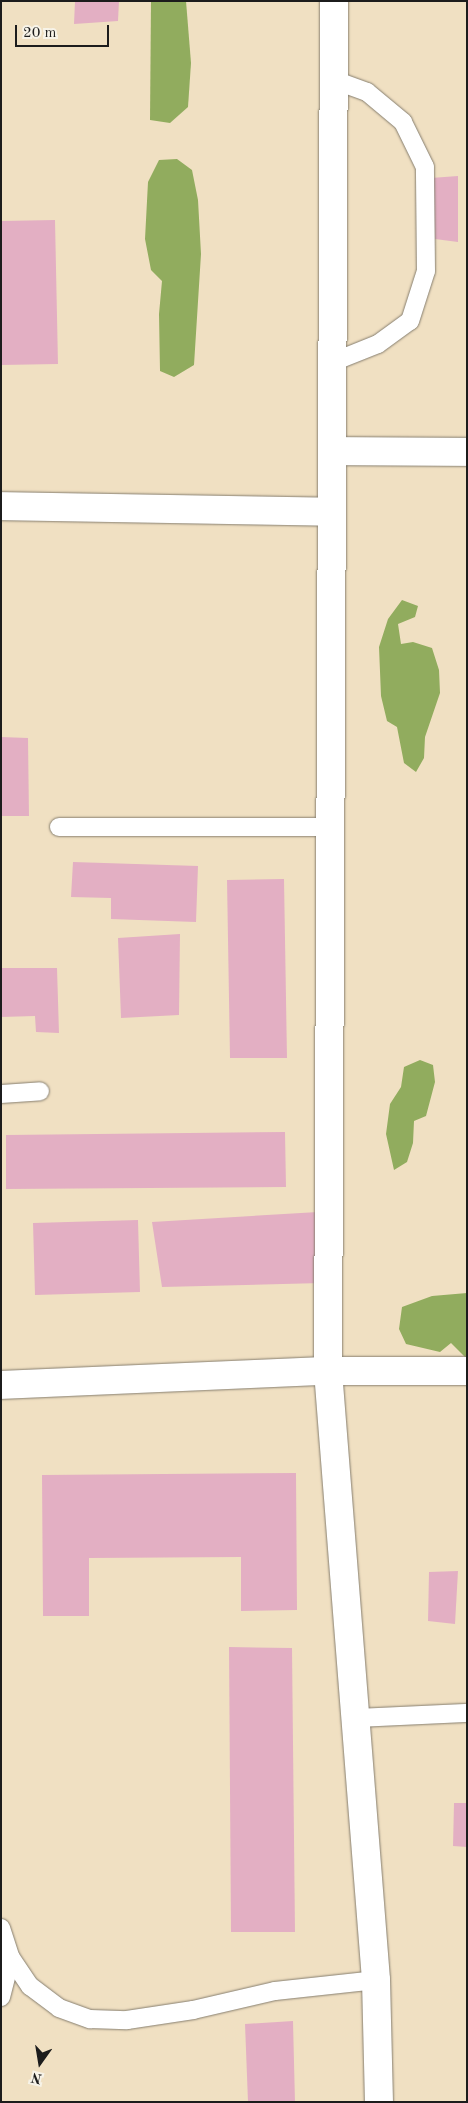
<!DOCTYPE html>
<html>
<head>
<meta charset="utf-8">
<style>
  body { margin:0 }
  #map { position:relative; width:468px; height:2103px; overflow:hidden; background:#f0e0c2; font-family:"Old Standard TT",serif }
  div>[style] { position:absolute }
  .forest>* { inset:0; background:#91ac5e }
  .building>* { inset:0; background:#e3afc3 }
  .roads { filter:drop-shadow(0 0 1px #867e6f) drop-shadow(0 0 1px #867e6f) }
  .service>* { height:18px; margin:-9px; padding:0 9px; transform-origin:9px; border-radius:9px; background:#fff }
  .minor>* { height:28px; margin:-14px; padding:0 14px; transform-origin:14px; border-radius:14px; background:#fff }
  .tertiary>* { height:28px; margin:-14px; padding:0 14px; transform-origin:14px; border-radius:14px; background:#fff }
  span { translate:-50% -50%; white-space:nowrap; text-align:center; line-height:1.15; -webkit-text-stroke:4px #f7f3e8; paint-order:stroke }
  .frame { position:absolute; inset:0; border:2px solid #1c1c1c; pointer-events:none }
  .north { position:absolute; left:15px; top:2038px; width:50px; height:50px; -webkit-text-stroke:4px #f7f3e8; paint-order:stroke; rotate:193deg; font-size:14px; font-weight:700; line-height:20px; text-align:center; color:#1c1c1c }
  .north::after { content:''; display:block; margin:auto; width:18px; height:22px; background:#1c1c1c; clip-path:polygon(50% 0,100% 100%,50% 72%,0 100%) }
  .scale { position:absolute; left:15px; top:25px; width:94px; height:22px; box-sizing:border-box; border:2px solid #1c1c1c; border-top:0; padding-left:6px; font-size:15px; line-height:18px; white-space:nowrap; color:#1c1c1c; -webkit-text-stroke:4px #f7f3e8; paint-order:stroke }
</style>
</head>
<body>
<div id="map">
  <div class="forest">
    <i style="clip-path:polygon(151px 1px,186px 1px,191px 63px,188px 107px,170px 123px,150px 120px)"></i>
    <i style="clip-path:polygon(177px 159px,192px 170px,198px 200px,201px 254px,194px 365px,174px 377px,160px 371px,159px 314px,162px 281px,151px 270px,145px 239px,148px 182px,159px 160px)"></i>
    <i style="clip-path:polygon(402px 600px,418px 606px,415px 617px,398px 624px,401px 644px,413px 642px,432px 648px,439px 670px,440px 693px,425px 737px,424px 758px,416px 772px,404px 763px,397px 727px,387px 721px,381px 696px,379px 647px,388px 619px)"></i>
    <i style="clip-path:polygon(420px 1060px,433px 1065px,435px 1082px,426px 1116px,414px 1121px,413px 1143px,407px 1162px,394px 1170px,386px 1134px,390px 1104px,401px 1087px,404px 1067px)"></i>
    <i style="clip-path:polygon(467px 1293px,467px 1359px,451px 1343px,440px 1352px,406px 1344px,399px 1329px,402px 1307px,432px 1296px)"></i>
  </div>
  <div class="building">
    <i style="clip-path:polygon(75px 1px,119px 1px,118px 21px,74px 24px)"></i>
    <i style="clip-path:polygon(458px 176px,458px 242px,435px 239px,431px 178px)"></i>
    <i style="clip-path:polygon(55px 220px,58px 364px,1px 365px,1px 221px)"></i>
    <i style="clip-path:polygon(1px 737px,28px 738px,29px 816px,1px 816px)"></i>
    <i style="clip-path:polygon(73px 862px,198px 866px,196px 922px,111px 919px,111px 898px,71px 897px)"></i>
    <i style="clip-path:polygon(284px 879px,287px 1058px,230px 1058px,227px 880px)"></i>
    <i style="clip-path:polygon(180px 934px,179px 1015px,121px 1018px,118px 938px)"></i>
    <i style="clip-path:polygon(1px 968px,57px 968px,59px 1033px,36px 1032px,35px 1016px,1px 1017px)"></i>
    <i style="clip-path:polygon(285px 1132px,286px 1187px,6px 1189px,6px 1135px)"></i>
    <i style="clip-path:polygon(318px 1212px,322px 1283px,162px 1287px,152px 1222px)"></i>
    <i style="clip-path:polygon(138px 1220px,140px 1292px,35px 1295px,33px 1223px)"></i>
    <i style="clip-path:polygon(296px 1473px,297px 1610px,241px 1611px,241px 1557px,89px 1558px,89px 1616px,43px 1616px,42px 1475px)"></i>
    <i style="clip-path:polygon(458px 1571px,455px 1624px,428px 1621px,429px 1572px)"></i>
    <i style="clip-path:polygon(229px 1647px,292px 1648px,295px 1932px,231px 1932px)"></i>
    <i style="clip-path:polygon(454px 1803px,467px 1803px,467px 1847px,453px 1846px)"></i>
    <i style="clip-path:polygon(293px 2021px,295px 2102px,248px 2102px,245px 2024px)"></i>
  </div>
  <div class="roads">
    <div class="service">
      <i style="left:333px;top:362px;width:48px;rotate:-21.8deg"></i>
      <i style="left:378px;top:344px;width:39px;rotate:-36deg"></i>
      <i style="left:410px;top:321px;width:52px;rotate:-72.3deg"></i>
      <i style="left:426px;top:271px;width:104px;rotate:-90.6deg"></i>
      <i style="left:425px;top:167px;width:50px;rotate:-116.1deg"></i>
      <i style="left:403px;top:122px;width:47px;rotate:-140.2deg"></i>
      <i style="left:367px;top:92px;width:35px;rotate:-160deg"></i>
      <i style="left:59px;top:827px;width:272px"></i>
      <i style="left:1px;top:1094px;width:39px;rotate:-4deg"></i>
      <i style="left:355px;top:1718px;width:112px;rotate:-2.6deg"></i>
      <i style="left:1px;top:1928px;width:32px;rotate:72deg"></i>
      <i style="left:11px;top:1958px;width:34px;rotate:56deg"></i>
      <i style="left:30px;top:1986px;width:36px;rotate:37deg"></i>
      <i style="left:59px;top:2008px;width:33px;rotate:20deg"></i>
      <i style="left:90px;top:2019px;width:37px;rotate:2deg"></i>
      <i style="left:127px;top:2020px;width:67px;rotate:-8.6deg"></i>
      <i style="left:193px;top:2010px;width:84px;rotate:-13deg"></i>
      <i style="left:275px;top:1991px;width:102px;rotate:-6.2deg"></i>
      <i style="left:1px;top:1997px;width:40px;rotate:-75.6deg"></i>
    </div>
    <div class="minor">
      <i style="left:333px;top:451px;width:134px;rotate:0.4deg"></i>
      <i style="left:1px;top:506px;width:331px;rotate:1deg"></i>
      <i style="left:1px;top:1385px;width:327px;rotate:-2.5deg"></i>
      <i style="left:328px;top:1371px;width:611px;rotate:85.49deg"></i>
      <i style="left:376px;top:1980px;width:122px;rotate:88.6deg"></i>
    </div>
    <div class="tertiary">
      <i style="left:334px;top:1px;width:1370px;rotate:90.25deg"></i>
      <i style="left:328px;top:1371px;width:139px"></i>
    </div>
  </div>
  <div class="frame"></div>
  <div class="north">N</div>
  <div class="scale">20 m</div>
</div>
</body>
</html>
